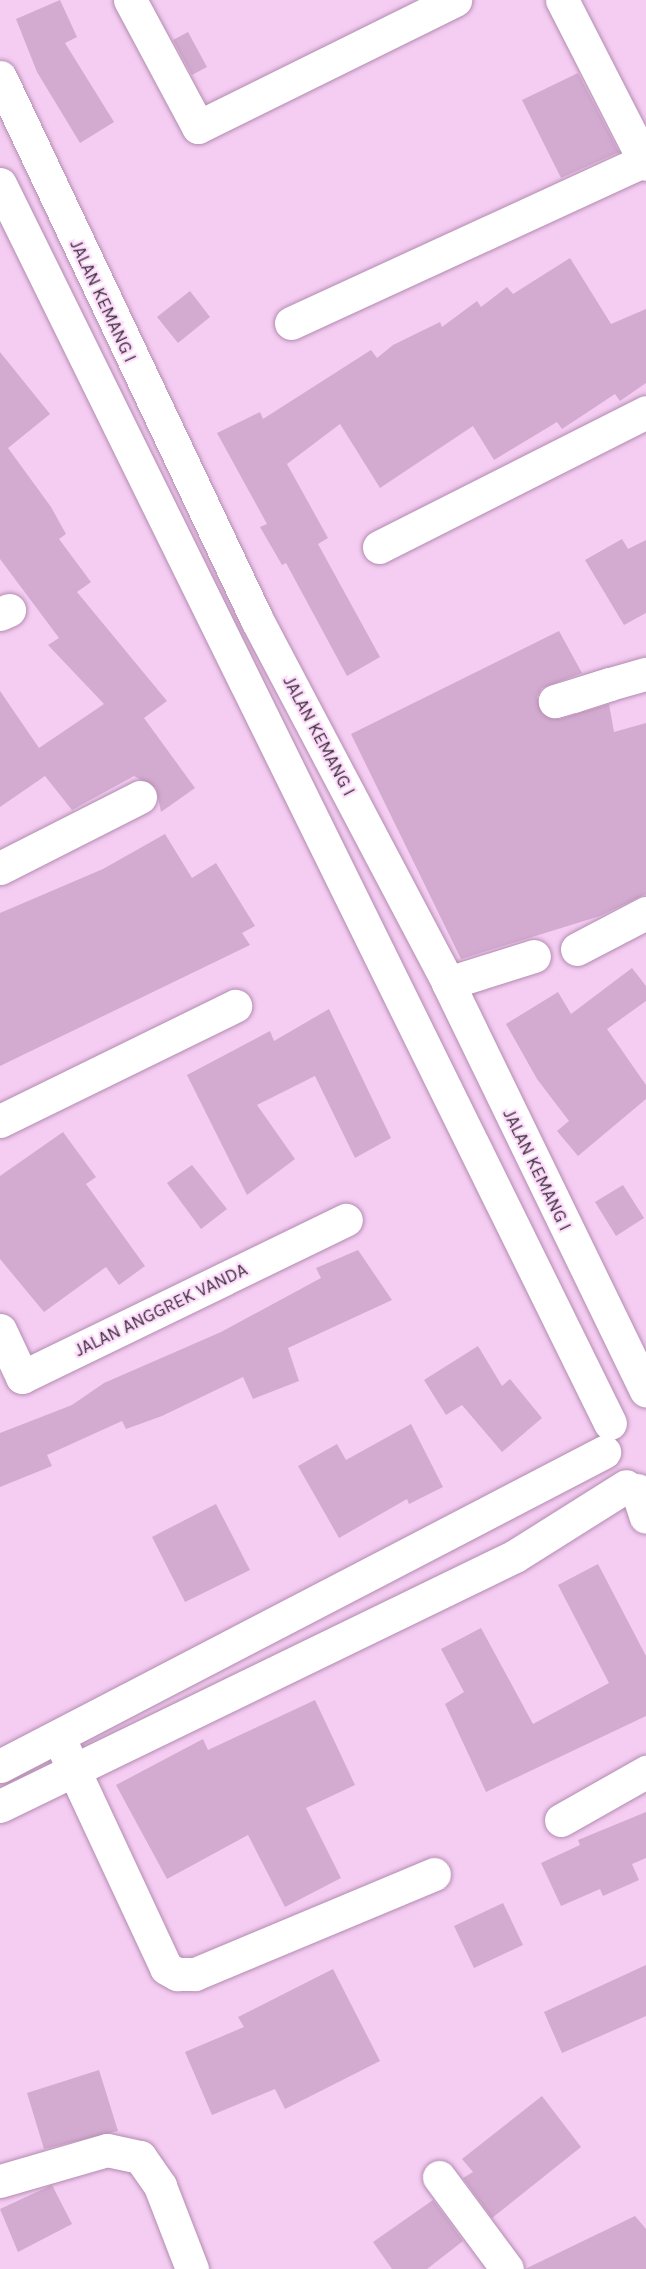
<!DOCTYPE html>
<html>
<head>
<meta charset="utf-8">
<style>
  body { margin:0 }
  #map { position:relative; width:646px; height:2269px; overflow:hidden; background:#f5ccf2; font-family:Karla,sans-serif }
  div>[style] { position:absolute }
  .building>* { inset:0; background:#d3abd0 }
  .roads { filter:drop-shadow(0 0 2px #b28cb0) drop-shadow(0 0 2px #b28cb0) }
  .minor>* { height:33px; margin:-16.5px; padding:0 16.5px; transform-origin:16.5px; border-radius:16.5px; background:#fff }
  span { translate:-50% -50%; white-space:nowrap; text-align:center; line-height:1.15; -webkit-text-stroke:4.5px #fddcfb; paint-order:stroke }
  .street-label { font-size:18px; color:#433342 }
</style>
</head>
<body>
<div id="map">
  <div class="building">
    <i style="clip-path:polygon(60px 0,77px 37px,65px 43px,114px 122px,80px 143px,37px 72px,16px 19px)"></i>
    <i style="clip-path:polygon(188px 32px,207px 67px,192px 75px,173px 40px)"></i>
    <i style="clip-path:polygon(578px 73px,619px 152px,561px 178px,522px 100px)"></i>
    <i style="clip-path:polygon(570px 258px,611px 324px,646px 309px,646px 383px,620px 401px,615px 394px,562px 429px,557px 422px,494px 460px,473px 426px,380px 488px,340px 424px,287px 464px,328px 538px,318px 544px,380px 657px,347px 676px,286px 563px,282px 565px,260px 527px,267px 524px,217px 433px,260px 412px,263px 419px,371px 350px,377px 358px,393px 345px,440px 322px,442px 327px,477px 301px,481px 307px,507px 287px,513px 294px)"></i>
    <i style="clip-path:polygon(190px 291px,210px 317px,178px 343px,157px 317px)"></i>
    <i style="clip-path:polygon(0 352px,50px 414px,8px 448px,51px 507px,66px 534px,59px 539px,91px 582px,77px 592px,167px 701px,144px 718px,195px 788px,161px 812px,156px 788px,134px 776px,72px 810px,45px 776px,0 807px,0 691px,39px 748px,104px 704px,48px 645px,59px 638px,0 559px)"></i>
    <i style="clip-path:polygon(622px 539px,628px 549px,646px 540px,646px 613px,624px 625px,585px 560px)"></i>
    <i style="clip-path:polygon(559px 631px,582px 673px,542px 688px,537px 697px,542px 714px,560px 719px,609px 704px,614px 732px,646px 723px,646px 894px,600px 916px,461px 959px,351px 734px)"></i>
    <i style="clip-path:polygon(165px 834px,192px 878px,216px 863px,255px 926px,242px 933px,250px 945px,0 1066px,0 913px,103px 869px)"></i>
    <i style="clip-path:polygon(632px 968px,646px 986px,646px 1001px,607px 1029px,646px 1085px,646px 1099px,578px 1156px,557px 1131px,569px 1121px,537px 1079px,506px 1024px,558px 992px,571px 1014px)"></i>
    <i style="clip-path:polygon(329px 1009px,391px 1138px,355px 1158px,315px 1076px,257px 1105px,295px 1159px,247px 1195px,187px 1075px,270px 1031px,274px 1041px)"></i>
    <i style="clip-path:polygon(63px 1132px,96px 1177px,86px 1184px,145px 1266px,119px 1285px,106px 1267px,44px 1312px,0 1259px,0 1176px)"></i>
    <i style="clip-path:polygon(192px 1165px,227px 1209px,201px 1229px,167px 1183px)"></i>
    <i style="clip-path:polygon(623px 1185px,644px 1218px,616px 1236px,595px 1202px)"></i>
    <i style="clip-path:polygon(358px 1250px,392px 1300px,288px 1348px,299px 1381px,253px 1399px,243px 1377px,162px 1416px,126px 1429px,122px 1421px,47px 1455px,52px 1466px,0 1487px,0 1433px,72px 1405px,104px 1383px,221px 1332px,321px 1278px,316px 1268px)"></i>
    <i style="clip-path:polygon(478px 1346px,502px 1386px,510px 1379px,542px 1418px,502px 1452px,462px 1405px,446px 1415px,424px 1380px)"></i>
    <i style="clip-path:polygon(411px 1424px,443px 1487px,409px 1504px,407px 1499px,339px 1538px,298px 1466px,337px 1444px,346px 1460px)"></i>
    <i style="clip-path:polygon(216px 1504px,250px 1570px,185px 1602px,152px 1537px)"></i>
    <i style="clip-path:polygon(598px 1564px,646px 1656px,646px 1716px,486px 1792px,445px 1704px,464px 1692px,441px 1649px,481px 1628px,533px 1724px,609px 1683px,558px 1585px)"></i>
    <i style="clip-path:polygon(315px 1700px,355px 1785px,306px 1808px,341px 1878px,285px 1907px,248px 1835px,167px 1879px,116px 1785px,203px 1739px,208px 1750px)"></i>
    <i style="clip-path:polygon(646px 1812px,646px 1858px,632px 1864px,639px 1880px,603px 1896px,600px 1889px,561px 1906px,541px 1863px,580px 1845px,578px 1840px)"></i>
    <i style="clip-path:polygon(503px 1903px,523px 1945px,474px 1968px,454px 1926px)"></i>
    <i style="clip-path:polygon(646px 1965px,646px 2016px,562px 2053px,544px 2012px)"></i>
    <i style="clip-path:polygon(333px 1969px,380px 2061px,285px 2109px,275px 2089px,212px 2115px,185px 2052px,244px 2027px,238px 2017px)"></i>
    <i style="clip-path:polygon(99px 2070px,118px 2131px,44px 2149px,27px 2093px)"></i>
    <i style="clip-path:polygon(542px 2096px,581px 2147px,492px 2218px,463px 2178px,473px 2172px,462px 2159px)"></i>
    <i style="clip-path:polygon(52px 2185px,72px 2224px,18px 2252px,0 2209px)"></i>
    <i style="clip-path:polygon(433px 2200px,463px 2241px,427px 2269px,392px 2269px,373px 2242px)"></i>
    <i style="clip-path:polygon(635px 2216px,646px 2229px,646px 2269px,525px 2269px)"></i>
  </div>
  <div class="roads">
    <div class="minor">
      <i style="left:130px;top:0;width:144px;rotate:61.8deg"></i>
      <i style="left:198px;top:127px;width:287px;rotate:-26.3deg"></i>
      <i style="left:562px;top:0;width:184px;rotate:62.9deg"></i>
      <i style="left:0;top:77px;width:601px;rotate:64.67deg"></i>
      <i style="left:257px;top:620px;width:410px;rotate:62.2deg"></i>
      <i style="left:448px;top:983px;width:453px;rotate:64.1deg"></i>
      <i style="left:0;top:184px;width:1381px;rotate:63.79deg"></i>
      <i style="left:291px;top:323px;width:388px;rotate:-24.7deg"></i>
      <i style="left:379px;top:547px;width:299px;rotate:-26.8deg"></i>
      <i style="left:0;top:614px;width:10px;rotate:-24deg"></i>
      <i style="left:610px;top:684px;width:39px;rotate:162deg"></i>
      <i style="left:573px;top:696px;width:19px;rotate:164deg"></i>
      <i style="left:555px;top:701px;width:58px;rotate:-17.2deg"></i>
      <i style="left:610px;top:684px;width:37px;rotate:-16deg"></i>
      <i style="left:0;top:868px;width:157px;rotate:-26.9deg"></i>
      <i style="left:577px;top:949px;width:78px;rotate:-27.6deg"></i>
      <i style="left:448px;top:983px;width:90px;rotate:-17.4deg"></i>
      <i style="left:0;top:1121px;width:262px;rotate:-26.1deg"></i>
      <i style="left:0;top:1330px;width:52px;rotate:64.9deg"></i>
      <i style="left:22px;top:1377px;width:360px;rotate:-25.9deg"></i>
      <i style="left:637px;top:1490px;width:28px;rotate:72deg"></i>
      <i style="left:65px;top:1751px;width:239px;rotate:65deg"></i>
      <i style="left:166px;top:1968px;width:13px;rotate:29deg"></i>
      <i style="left:177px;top:1974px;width:18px"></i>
      <i style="left:195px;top:1974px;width:259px;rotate:-22.7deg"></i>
      <i style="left:0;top:1766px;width:681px;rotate:-27.47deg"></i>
      <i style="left:0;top:1806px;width:572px;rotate:-25.89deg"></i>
      <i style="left:515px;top:1556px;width:131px;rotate:-32.2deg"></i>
      <i style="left:561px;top:1820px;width:98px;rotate:-29.5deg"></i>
      <i style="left:439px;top:2177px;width:114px;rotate:53.5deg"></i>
      <i style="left:0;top:2181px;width:111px;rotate:-16.2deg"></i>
      <i style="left:107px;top:2150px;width:34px;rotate:12deg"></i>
      <i style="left:140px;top:2157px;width:35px;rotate:55deg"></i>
      <i style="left:160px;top:2186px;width:89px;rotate:68.9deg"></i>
    </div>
  </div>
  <div class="street-label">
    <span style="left:103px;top:301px;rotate:65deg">JALAN KEMANG I</span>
    <span style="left:319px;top:736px;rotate:62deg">JALAN KEMANG I</span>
    <span style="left:537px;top:1170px;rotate:64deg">JALAN KEMANG I</span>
    <span style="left:161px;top:1310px;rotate:-26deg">JALAN ANGGREK VANDA</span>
  </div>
</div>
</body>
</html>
